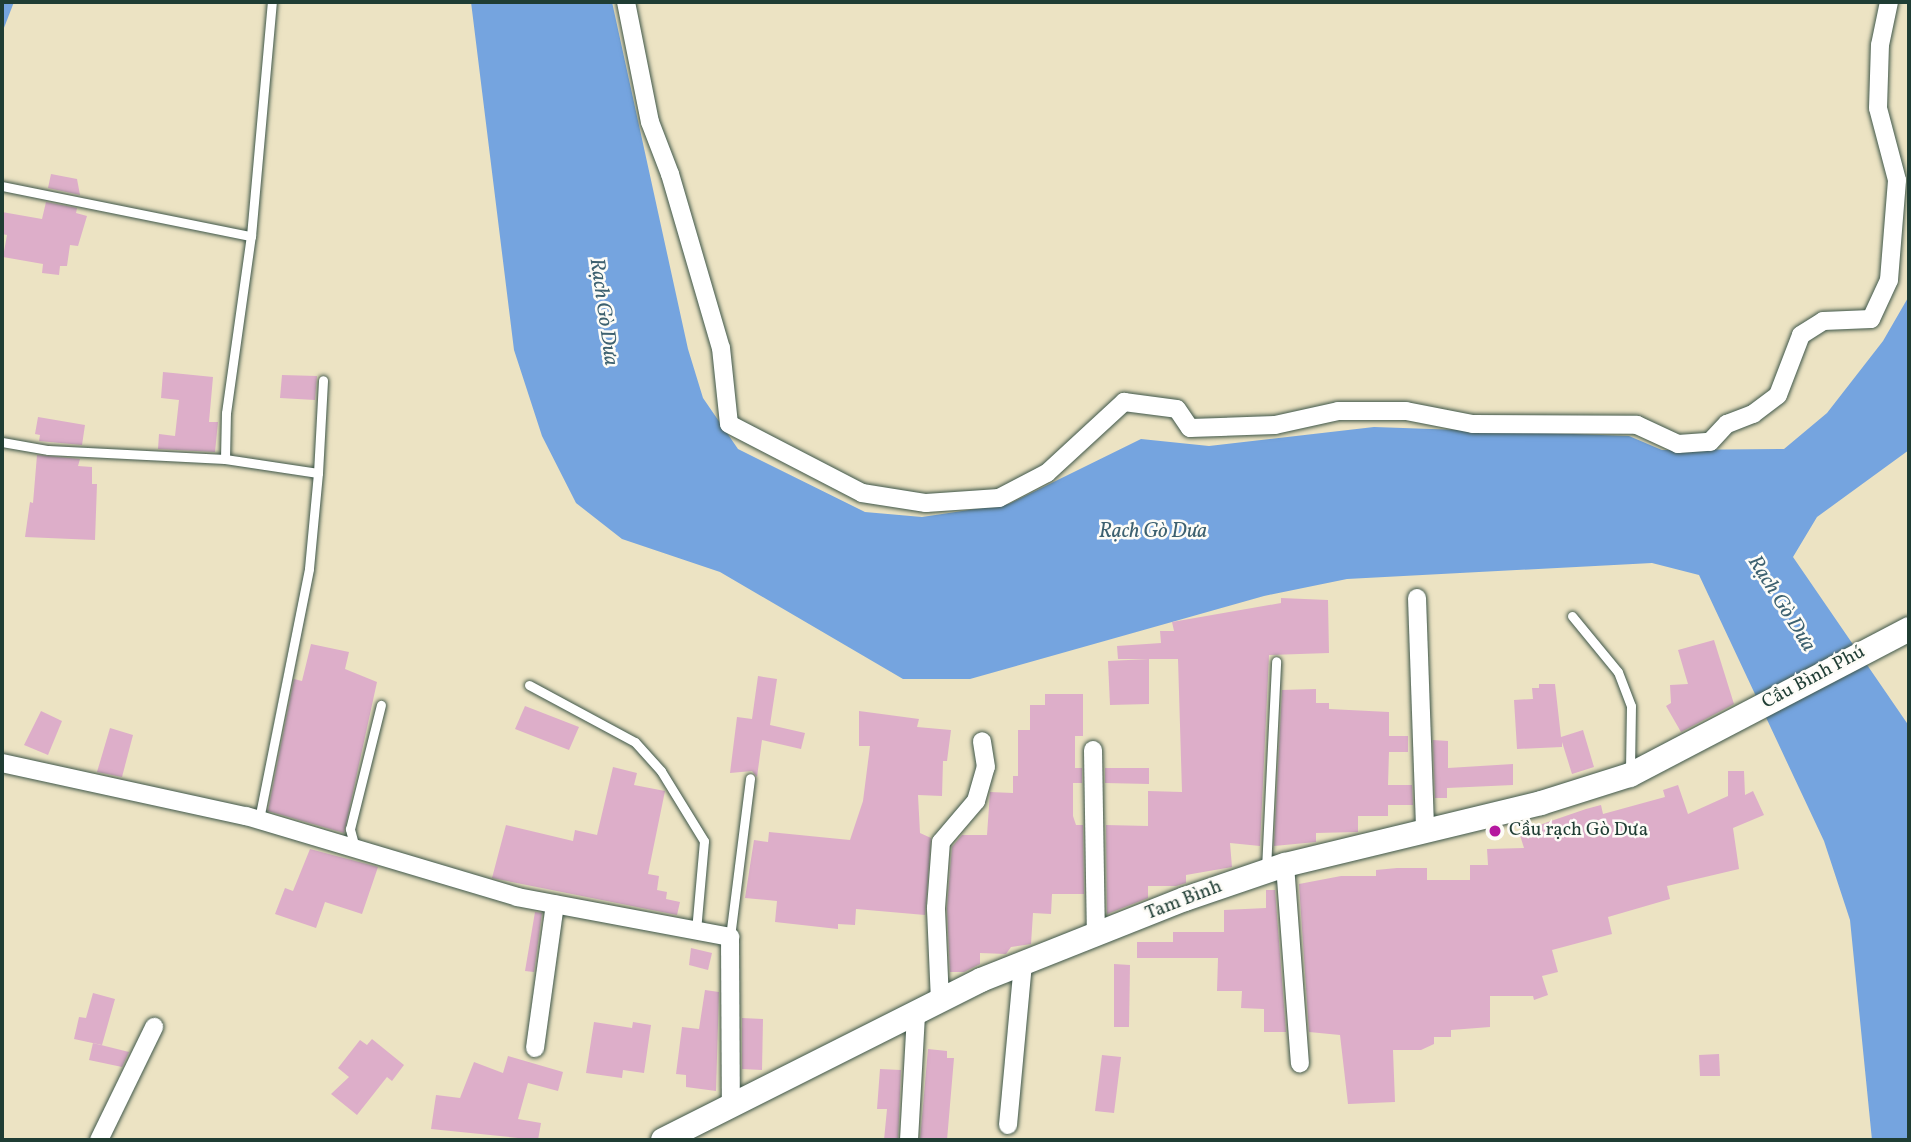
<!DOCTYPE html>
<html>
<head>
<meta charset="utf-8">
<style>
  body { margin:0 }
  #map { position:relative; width:1911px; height:1142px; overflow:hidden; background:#ece3c3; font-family:Vollkorn,serif }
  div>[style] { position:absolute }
  .water>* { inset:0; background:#75a4df }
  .building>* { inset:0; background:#ddaec9 }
  .roads { filter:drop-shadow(0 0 2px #3e5649) drop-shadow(0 0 2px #3e5649) }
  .lane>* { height:9px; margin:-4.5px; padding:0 4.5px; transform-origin:4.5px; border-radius:4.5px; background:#fff }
  .street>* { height:18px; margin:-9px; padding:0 9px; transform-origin:9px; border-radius:9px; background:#fff }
  .secondary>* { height:24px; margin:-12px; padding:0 12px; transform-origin:12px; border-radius:12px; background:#fff }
  .dots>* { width:19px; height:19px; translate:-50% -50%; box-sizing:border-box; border:4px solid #fdfcf7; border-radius:50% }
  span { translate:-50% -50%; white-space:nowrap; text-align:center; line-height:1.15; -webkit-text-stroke:5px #fdfcf7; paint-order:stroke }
  .street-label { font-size:19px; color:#1f3d34 }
  .poi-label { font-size:19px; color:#1f3d34 }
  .left { translate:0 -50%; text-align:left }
  .water-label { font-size:21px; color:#3d6170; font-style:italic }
  .frame { position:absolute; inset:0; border:4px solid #1f3d34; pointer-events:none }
</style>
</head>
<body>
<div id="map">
  <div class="water">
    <i style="clip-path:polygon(2px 2px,14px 2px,2px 33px)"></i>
    <i style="clip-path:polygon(471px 2px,612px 2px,688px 349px,703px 398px,738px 449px,865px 512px,922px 517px,1009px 504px,1141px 439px,1209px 446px,1374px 427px,1629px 436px,1662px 450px,1784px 449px,1827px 413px,1883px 341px,1909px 296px,1909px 450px,1817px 517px,1793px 557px,1909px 726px,1909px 1140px,1872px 1140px,1850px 920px,1824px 841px,1699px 575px,1652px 563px,1347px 579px,1264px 596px,970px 679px,903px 679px,720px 572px,622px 539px,576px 503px,542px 436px,514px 350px)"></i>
  </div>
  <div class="building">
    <i style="clip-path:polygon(51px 174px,77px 179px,80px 195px,48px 188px)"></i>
    <i style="clip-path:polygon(46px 202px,77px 208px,76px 213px,87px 216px,78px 246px,70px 245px,67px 266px,60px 266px,59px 275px,42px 273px,43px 264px,3px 257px,7px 235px,2px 234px,2px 212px,42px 219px)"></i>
    <i style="clip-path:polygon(163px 372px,213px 377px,209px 422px,218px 422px,215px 452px,158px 449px,159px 434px,175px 436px,179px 400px,161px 398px)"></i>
    <i style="clip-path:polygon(282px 375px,317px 376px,315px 400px,280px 398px)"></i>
    <i style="clip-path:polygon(38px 417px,85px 425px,82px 445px,39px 441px,40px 435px,35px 434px)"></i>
    <i style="clip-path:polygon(37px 455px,80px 459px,78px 466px,92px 467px,92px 484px,97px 484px,95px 540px,25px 537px,30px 502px,33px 503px)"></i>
    <i style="clip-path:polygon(1281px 598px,1328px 600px,1329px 653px,1269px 655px,1260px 846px,1230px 843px,1232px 867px,1186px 875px,1186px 883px,1176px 886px,1148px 886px,1148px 898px,1107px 914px,1106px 825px,1148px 826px,1148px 791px,1182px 792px,1178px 659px,1118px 659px,1117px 646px,1161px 643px,1160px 631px,1174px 631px,1172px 622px,1281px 603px)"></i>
    <i style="clip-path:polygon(1714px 640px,1734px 704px,1681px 732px,1666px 706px,1671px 703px,1670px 685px,1688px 684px,1678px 650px)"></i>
    <i style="clip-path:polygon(311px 644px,349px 652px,345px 669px,377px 682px,344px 833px,268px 811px,294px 679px,302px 681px)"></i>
    <i style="clip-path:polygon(1149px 659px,1149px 704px,1110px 705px,1108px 661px)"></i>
    <i style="clip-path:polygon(758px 676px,777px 679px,770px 725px,805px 733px,801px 749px,762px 740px,757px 777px,752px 771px,730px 773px,737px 717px,752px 719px)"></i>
    <i style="clip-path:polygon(1539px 684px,1555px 684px,1561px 737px,1583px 730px,1594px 767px,1572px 774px,1562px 742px,1562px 747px,1517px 749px,1514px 700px,1533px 699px,1532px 688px,1539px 688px)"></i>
    <i style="clip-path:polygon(1316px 689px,1316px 703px,1329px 703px,1329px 709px,1389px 712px,1389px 736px,1408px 736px,1408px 752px,1389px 752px,1388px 785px,1412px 785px,1413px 805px,1388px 805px,1388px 816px,1358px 816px,1358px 832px,1316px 833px,1316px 842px,1274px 846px,1282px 690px)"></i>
    <i style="clip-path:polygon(1045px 694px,1083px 694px,1083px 736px,1075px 736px,1075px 768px,1082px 768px,1082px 783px,1073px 783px,1073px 816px,1076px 825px,1083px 825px,1084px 894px,1052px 894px,1051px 914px,1033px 913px,1031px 944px,1011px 947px,1006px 954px,980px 953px,980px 964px,964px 972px,950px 972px,947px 908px,952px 847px,962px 835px,987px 835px,990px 792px,1013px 793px,1013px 776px,1018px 776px,1018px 730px,1030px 730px,1030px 705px,1045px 705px)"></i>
    <i style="clip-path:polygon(525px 706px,579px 727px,569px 750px,515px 729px)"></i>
    <i style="clip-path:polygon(41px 711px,62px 721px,48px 755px,24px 745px)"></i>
    <i style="clip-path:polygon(859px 711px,919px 719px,917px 727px,951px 730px,947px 761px,943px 761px,942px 796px,918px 795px,920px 833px,931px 838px,925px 915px,856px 909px,855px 925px,838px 924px,838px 929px,775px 922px,777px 901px,745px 898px,754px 840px,768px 842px,769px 832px,850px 840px,863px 801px,870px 746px,859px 746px)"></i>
    <i style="clip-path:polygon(110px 728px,133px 735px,122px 777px,97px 772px)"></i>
    <i style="clip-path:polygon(1433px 740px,1448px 741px,1448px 768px,1513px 764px,1513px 785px,1447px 788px,1447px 798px,1435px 798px)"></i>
    <i style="clip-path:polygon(613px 767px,637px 773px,634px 785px,665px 791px,648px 874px,659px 876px,657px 890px,667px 892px,666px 899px,680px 902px,677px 915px,492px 878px,506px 825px,573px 841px,575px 830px,597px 835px)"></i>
    <i style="clip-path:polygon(1105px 768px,1149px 768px,1149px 784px,1105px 783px)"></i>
    <i style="clip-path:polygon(1728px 771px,1744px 771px,1745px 795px,1753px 791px,1764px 815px,1733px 828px,1739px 869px,1667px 886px,1670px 899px,1608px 917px,1612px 934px,1552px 950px,1558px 972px,1542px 976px,1548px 995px,1534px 1000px,1533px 996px,1490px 996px,1490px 1027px,1451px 1030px,1451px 1037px,1434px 1037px,1434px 1044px,1421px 1050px,1393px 1050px,1395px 1102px,1348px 1104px,1340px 1035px,1309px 1032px,1299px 884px,1341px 876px,1376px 876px,1376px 870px,1397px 868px,1427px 868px,1427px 880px,1470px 880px,1470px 865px,1488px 865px,1487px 849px,1524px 848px,1519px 832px,1586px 809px,1601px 805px,1603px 814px,1665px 797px,1663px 790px,1678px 785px,1688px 814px,1728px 796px)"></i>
    <i style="clip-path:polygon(310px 849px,378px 867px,362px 914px,325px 902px,316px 928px,275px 914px,285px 888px,293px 891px)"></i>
    <i style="clip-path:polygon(1266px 890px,1275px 890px,1286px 1032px,1264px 1032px,1264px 1009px,1241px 1008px,1242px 991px,1217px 991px,1218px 958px,1137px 958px,1137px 942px,1173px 942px,1173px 932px,1224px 932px,1224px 910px,1266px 908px)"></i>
    <i style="clip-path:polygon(535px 912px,542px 913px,534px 972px,525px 971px)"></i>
    <i style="clip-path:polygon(691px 948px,712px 953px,708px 970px,689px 965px)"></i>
    <i style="clip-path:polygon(1114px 964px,1130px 965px,1129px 1027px,1114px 1027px)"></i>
    <i style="clip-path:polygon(705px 990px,719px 992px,716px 1091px,686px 1087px,686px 1075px,676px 1074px,682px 1027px,699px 1029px)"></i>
    <i style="clip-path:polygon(93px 993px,115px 999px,102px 1045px,74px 1039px,79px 1017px,86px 1018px)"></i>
    <i style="clip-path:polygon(742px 1018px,763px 1019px,762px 1070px,742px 1069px)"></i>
    <i style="clip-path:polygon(594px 1022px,632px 1028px,633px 1022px,651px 1025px,644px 1073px,623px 1070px,622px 1078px,586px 1073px)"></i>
    <i style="clip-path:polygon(372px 1039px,404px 1065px,392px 1081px,387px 1077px,357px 1115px,331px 1094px,349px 1077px,338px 1068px,360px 1040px,367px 1045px)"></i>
    <i style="clip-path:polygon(93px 1043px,129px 1052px,122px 1067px,89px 1060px)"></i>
    <i style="clip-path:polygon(928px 1049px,947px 1051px,947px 1058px,954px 1058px,947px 1140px,920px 1140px)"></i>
    <i style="clip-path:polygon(1719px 1054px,1720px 1076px,1700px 1076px,1699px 1055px)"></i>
    <i style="clip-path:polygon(1102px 1055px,1121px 1057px,1114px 1113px,1095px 1111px)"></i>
    <i style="clip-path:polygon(508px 1056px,563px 1072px,558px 1091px,528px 1083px,518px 1119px,541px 1123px,538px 1140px,431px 1129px,436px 1095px,460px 1098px,474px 1062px,503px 1073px)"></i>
    <i style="clip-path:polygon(880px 1069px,901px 1070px,898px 1140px,884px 1140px,887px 1109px,877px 1109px)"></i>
  </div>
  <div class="roads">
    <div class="lane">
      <i style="left:2px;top:186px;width:254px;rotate:11.4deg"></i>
      <i style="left:2px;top:442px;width:47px;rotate:9.9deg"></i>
      <i style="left:48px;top:450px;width:177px;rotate:2.9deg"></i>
      <i style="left:225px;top:459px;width:94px;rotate:8.6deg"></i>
      <i style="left:318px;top:473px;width:96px;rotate:95.4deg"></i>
      <i style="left:309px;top:569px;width:256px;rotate:101.3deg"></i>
      <i style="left:225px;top:459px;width:46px;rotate:-88.8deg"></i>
      <i style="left:226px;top:413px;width:179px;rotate:-82deg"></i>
      <i style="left:251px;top:236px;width:235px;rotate:-84.9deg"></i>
      <i style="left:318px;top:473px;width:93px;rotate:-86.9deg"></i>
      <i style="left:1572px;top:616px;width:72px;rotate:50.6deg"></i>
      <i style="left:1618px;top:672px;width:36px;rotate:69deg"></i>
      <i style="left:1631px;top:706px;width:67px;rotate:90.9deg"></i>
      <i style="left:529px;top:685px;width:120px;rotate:28.3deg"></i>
      <i style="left:635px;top:742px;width:39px;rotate:48deg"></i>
      <i style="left:661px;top:771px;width:82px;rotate:58.4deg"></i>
      <i style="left:704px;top:841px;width:90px;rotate:95.1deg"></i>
      <i style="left:355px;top:848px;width:20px;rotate:-105deg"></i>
      <i style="left:350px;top:829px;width:128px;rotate:-76deg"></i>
      <i style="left:1266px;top:869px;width:208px;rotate:-87.2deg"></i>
      <i style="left:730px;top:937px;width:160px;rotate:-82.8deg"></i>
    </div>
    <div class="street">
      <i style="left:626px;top:2px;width:122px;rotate:78.7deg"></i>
      <i style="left:650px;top:122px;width:56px;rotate:69deg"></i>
      <i style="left:670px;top:174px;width:181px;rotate:73.7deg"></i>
      <i style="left:721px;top:348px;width:76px;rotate:84deg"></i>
      <i style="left:729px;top:424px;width:150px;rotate:27.4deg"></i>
      <i style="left:862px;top:493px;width:65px;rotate:8.9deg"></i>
      <i style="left:926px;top:503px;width:73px;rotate:-3.9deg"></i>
      <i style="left:999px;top:498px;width:54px;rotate:-27.5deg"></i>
      <i style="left:1047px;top:473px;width:105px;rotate:-42.7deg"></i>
      <i style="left:1124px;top:402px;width:53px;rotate:7.5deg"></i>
      <i style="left:1177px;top:409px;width:23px;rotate:56deg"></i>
      <i style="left:1190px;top:428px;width:85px;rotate:-2deg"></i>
      <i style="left:1275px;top:425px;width:65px;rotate:-12.5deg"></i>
      <i style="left:1338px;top:411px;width:68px"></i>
      <i style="left:1406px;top:411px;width:68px;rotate:11deg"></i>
      <i style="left:1473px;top:424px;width:164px;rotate:0.3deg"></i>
      <i style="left:1637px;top:425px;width:45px;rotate:24.9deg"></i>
      <i style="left:1678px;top:444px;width:32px;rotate:-4deg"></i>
      <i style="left:1710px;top:442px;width:25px;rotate:-47deg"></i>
      <i style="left:1727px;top:424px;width:28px;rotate:-21deg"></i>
      <i style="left:1753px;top:414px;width:31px;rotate:-37deg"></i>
      <i style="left:1778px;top:395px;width:64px;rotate:-69deg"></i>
      <i style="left:1801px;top:335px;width:26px;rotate:-32deg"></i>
      <i style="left:1823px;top:321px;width:48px;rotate:-2.4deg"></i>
      <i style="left:1871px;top:319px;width:43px;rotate:-65.2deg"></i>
      <i style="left:1889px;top:280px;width:100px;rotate:-85.4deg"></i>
      <i style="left:1897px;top:180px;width:74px;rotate:-104.8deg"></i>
      <i style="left:1878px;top:108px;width:63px;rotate:-88.2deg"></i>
      <i style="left:1880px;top:45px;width:44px;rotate:-78.2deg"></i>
      <i style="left:1417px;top:598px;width:233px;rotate:88deg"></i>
      <i style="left:1093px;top:750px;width:186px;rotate:89.1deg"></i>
      <i style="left:2px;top:763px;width:250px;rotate:12.3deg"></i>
      <i style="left:246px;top:816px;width:283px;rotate:16.6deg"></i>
      <i style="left:517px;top:897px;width:217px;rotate:10.6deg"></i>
      <i style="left:730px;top:937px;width:169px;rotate:89.7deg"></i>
      <i style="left:1285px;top:865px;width:199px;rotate:85.7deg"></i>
      <i style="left:940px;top:1001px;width:93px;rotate:-92.5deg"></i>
      <i style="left:936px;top:908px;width:66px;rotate:-85.7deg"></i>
      <i style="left:941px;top:842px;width:54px;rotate:-49.5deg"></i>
      <i style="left:976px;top:801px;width:35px;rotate:-74deg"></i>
      <i style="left:986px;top:767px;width:26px;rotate:-99deg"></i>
      <i style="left:535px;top:1048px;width:145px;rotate:-82.1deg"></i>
      <i style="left:1008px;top:1125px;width:164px;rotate:-84.7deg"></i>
      <i style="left:99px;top:1140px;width:126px;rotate:-64deg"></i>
      <i style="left:909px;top:1140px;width:127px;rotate:-86.8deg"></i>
    </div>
    <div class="secondary">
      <i style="left:663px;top:1140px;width:356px;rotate:-26.7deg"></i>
      <i style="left:981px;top:980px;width:219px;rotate:-21.7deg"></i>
      <i style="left:1185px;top:899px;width:106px;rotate:-18.8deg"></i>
      <i style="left:1285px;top:865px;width:263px;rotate:-13.6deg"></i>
      <i style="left:1541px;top:803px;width:93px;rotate:-17.5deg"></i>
      <i style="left:1630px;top:775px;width:315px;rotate:-27.6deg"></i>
    </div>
  </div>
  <div class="dots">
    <i style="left:1495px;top:831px;background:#b5179e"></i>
  </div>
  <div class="street-label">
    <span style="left:1814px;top:678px;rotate:-28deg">Cầu Bình Phú</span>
    <span style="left:1184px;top:901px;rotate:-21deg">Tam Bình</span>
  </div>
  <div class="poi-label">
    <span class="left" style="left:1509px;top:831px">Cầu rạch Gò Dưa</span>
  </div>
  <div class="water-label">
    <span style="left:603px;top:312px;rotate:82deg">Rạch Gò Dưa</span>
    <span style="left:1153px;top:532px">Rạch Gò Dưa</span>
    <span style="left:1781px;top:604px;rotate:58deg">Rạch Gò Dưa</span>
  </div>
  <div class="frame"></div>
</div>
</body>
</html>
